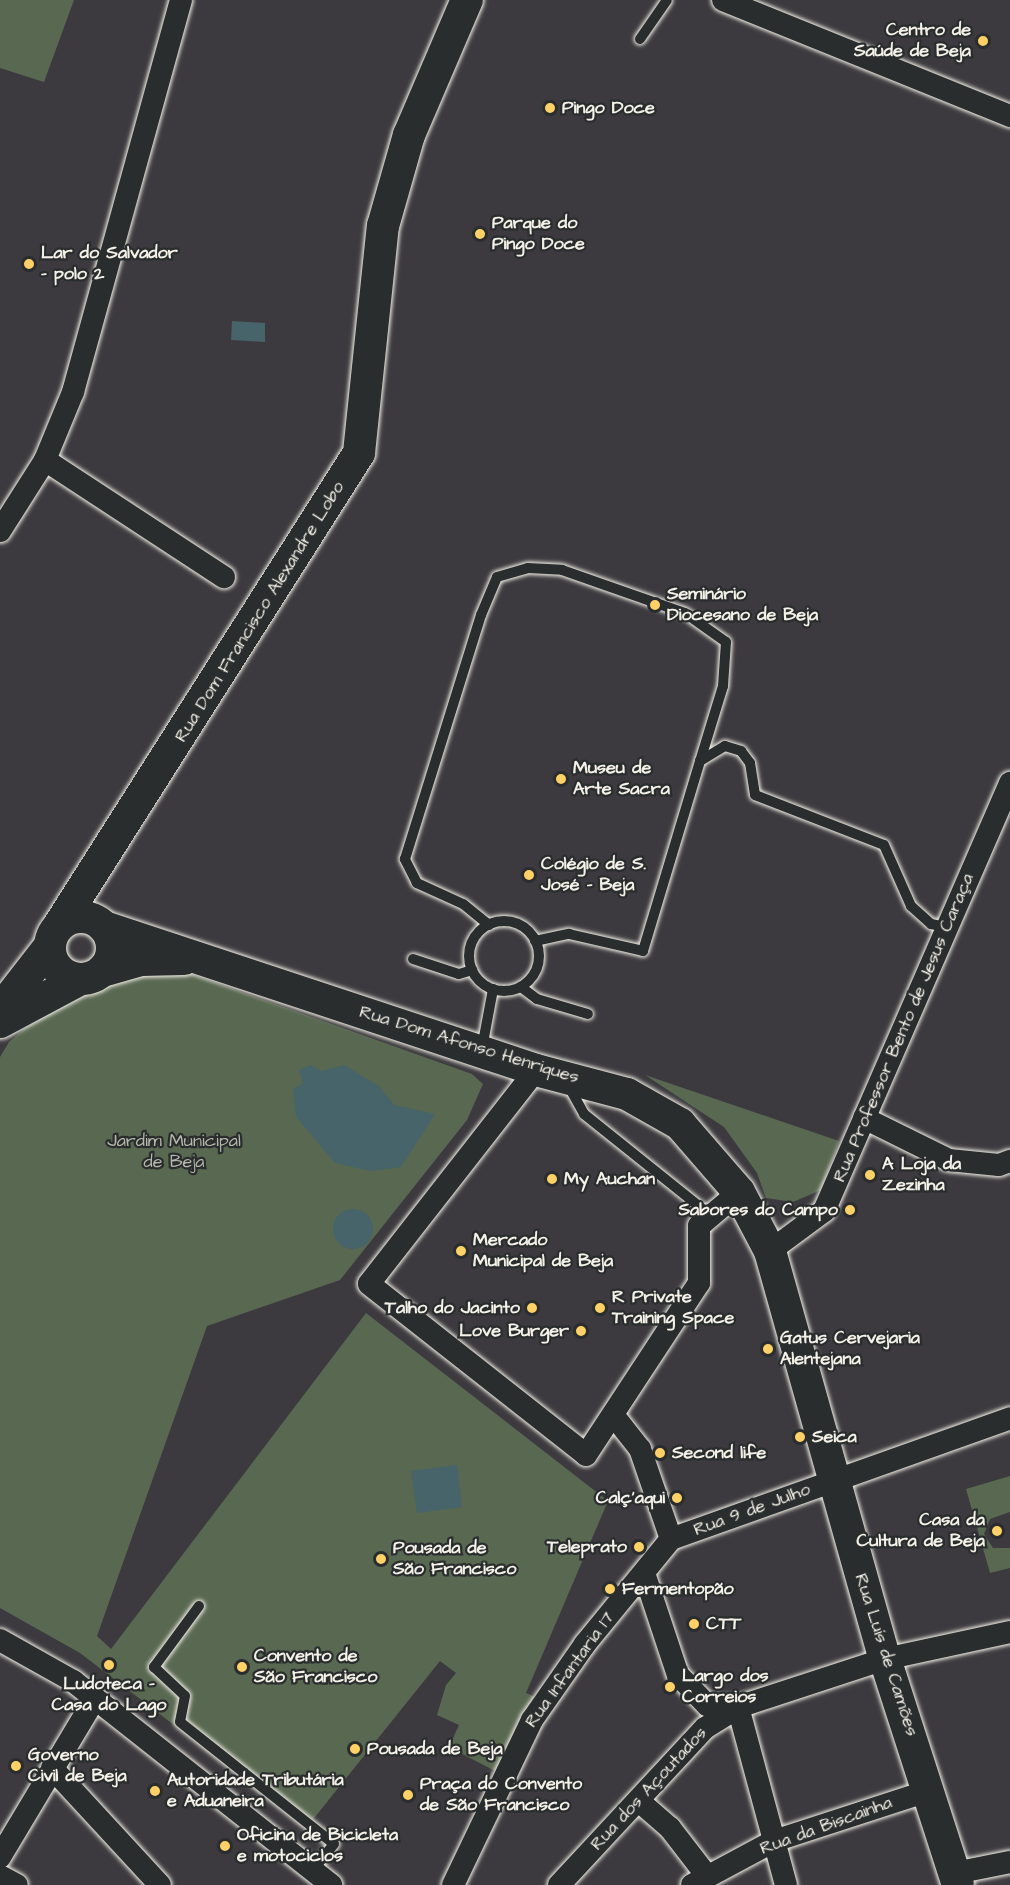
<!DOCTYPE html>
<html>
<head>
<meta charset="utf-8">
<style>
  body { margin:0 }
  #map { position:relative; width:1010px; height:1885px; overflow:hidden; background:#3c3a3e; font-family:"Architects Daughter",sans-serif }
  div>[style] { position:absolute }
  .green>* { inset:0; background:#596851 }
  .water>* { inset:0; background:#466469 }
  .round { border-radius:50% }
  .roads { filter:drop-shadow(0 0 2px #f4f1e8) drop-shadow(0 0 2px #f4f1e8) }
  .lane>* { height:10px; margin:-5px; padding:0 5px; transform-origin:5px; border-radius:5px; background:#2a2d2e }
  .lane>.ring { margin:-5px; padding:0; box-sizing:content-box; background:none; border:10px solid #2a2d2e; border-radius:50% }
  .street>* { height:22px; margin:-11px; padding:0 11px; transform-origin:11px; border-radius:11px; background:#2a2d2e }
  .secondary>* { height:32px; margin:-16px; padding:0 16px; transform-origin:16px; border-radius:16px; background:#2a2d2e }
  .secondary>.ring { margin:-16px; padding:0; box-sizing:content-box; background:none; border:32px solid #2a2d2e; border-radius:50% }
  .dots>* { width:16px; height:16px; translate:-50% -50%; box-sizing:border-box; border:3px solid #2a2d2e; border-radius:50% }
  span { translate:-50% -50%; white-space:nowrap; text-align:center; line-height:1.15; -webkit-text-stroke:4.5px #2a2d2e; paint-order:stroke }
  .poi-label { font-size:18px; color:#f4f1e8; font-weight:700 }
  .right { translate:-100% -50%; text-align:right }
  .left { translate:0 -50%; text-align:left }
  .street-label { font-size:18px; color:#f4f1e8 }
  .park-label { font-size:18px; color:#b6baac }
</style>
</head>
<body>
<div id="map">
  <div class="green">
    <i style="clip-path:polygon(0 0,74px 0,44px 82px,0 68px)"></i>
    <i style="clip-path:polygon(174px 968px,472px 1074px,483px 1084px,467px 1120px,340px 1280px,207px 1326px,97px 1636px,111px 1649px,366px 1313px,608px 1501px,526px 1693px,539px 1699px,495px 1771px,449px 1747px,459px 1725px,437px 1715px,446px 1685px,456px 1673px,440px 1661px,307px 1827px,80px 1653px,0 1608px,0 1057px,9px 1042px,62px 997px,118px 974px)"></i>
    <i style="clip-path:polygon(645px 1075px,839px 1141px,821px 1190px,793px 1202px,766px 1198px,757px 1173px,724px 1127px)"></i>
    <i style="clip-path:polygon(1010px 1476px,1010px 1512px,990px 1519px,984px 1534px,993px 1548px,1010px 1548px,1010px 1568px,990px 1573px,966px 1489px)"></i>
  </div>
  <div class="water">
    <i style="clip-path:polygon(232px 321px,265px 323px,265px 342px,231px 340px)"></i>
    <i style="clip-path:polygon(310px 1065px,322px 1071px,344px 1065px,379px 1086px,394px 1105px,435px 1114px,401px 1167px,371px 1171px,335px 1163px,296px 1117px,293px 1089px,303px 1083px,299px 1070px)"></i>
    <i class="round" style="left:333px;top:1209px;width:40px;height:40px"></i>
    <i style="clip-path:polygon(457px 1465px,462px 1507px,417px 1513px,411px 1471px)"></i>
  </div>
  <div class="roads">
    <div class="lane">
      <i style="left:640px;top:39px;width:47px;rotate:-55.3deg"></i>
      <i class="ring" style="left:469px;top:921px;width:60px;height:60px"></i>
      <i style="left:489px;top:925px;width:33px;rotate:-141deg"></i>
      <i style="left:463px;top:904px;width:51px;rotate:-155.5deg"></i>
      <i style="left:417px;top:883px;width:27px;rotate:-117deg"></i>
      <i style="left:405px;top:859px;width:256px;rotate:-72.7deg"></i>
      <i style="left:481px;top:615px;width:41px;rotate:-67.2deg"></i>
      <i style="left:497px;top:577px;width:32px;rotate:-16deg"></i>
      <i style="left:528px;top:568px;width:34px;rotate:3deg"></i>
      <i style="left:562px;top:570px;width:130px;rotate:19.3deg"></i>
      <i style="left:685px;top:613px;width:50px;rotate:35.3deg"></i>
      <i style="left:726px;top:642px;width:44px;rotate:93.9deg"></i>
      <i style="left:723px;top:686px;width:78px;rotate:107deg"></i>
      <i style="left:700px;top:761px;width:29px;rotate:-31deg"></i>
      <i style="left:725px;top:746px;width:17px;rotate:17deg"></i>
      <i style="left:741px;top:751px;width:15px;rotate:53deg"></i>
      <i style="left:750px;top:763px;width:32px;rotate:81deg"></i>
      <i style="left:755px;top:795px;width:138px;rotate:21.2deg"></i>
      <i style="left:884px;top:845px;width:67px;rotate:66.1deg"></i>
      <i style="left:911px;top:906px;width:27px;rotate:42deg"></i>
      <i style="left:931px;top:924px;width:16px;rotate:11deg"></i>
      <i style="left:535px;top:941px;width:35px;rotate:-12deg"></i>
      <i style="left:569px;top:934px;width:76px;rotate:12.9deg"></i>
      <i style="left:643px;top:951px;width:198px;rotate:-73.3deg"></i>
      <i style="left:413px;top:959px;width:48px;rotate:18.1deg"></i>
      <i style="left:459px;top:974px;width:14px;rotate:-17deg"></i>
      <i style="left:521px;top:987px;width:20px;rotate:37deg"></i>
      <i style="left:537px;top:999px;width:53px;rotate:16.4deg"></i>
      <i style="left:482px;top:1048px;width:60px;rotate:-79.4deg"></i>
      <i style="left:568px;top:1085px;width:33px;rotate:61deg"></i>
      <i style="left:584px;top:1114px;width:161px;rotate:38.7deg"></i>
      <i style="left:199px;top:1606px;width:76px;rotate:126.4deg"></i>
      <i style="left:154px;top:1667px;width:42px;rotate:43.1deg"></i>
      <i style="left:185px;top:1696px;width:26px;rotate:101deg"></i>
      <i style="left:180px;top:1722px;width:196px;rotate:38.4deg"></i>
      <i style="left:334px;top:1844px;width:33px;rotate:129deg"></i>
    </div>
    <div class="street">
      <i style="left:723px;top:0;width:310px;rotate:22deg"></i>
      <i style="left:45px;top:460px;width:214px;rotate:33.2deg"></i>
      <i style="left:0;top:531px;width:84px;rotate:-57.6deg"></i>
      <i style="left:45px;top:460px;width:74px;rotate:-67.6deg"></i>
      <i style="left:73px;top:392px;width:407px;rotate:-74.6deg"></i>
      <i style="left:536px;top:1070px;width:271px;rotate:128deg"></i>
      <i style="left:369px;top:1284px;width:276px;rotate:38.2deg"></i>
      <i style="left:586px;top:1455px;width:206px;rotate:-56.7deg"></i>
      <i style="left:699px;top:1283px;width:57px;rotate:-90deg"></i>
      <i style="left:699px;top:1226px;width:52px;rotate:-40.4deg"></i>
      <i style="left:864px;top:1118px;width:95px;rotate:26.3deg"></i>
      <i style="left:949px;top:1160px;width:50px;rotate:5.7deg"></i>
      <i style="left:999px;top:1165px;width:12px;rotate:-20deg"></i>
      <i style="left:770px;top:1251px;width:67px;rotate:-36.5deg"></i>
      <i style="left:824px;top:1211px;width:467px;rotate:-66.5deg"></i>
      <i style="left:614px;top:1416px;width:42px;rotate:51.8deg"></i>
      <i style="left:640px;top:1449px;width:95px;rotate:71deg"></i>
      <i style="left:671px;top:1539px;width:360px;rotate:-19.6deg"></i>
      <i style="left:644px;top:1573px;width:108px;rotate:71.6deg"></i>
      <i style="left:678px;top:1675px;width:42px;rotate:46deg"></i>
      <i style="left:707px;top:1705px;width:31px;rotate:4deg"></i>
      <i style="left:0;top:1640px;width:84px;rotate:29.3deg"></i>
      <i style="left:73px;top:1681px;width:329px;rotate:38.3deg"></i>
      <i style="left:738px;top:1707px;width:184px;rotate:74.9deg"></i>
      <i style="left:52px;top:1768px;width:159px;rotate:47.3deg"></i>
      <i style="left:640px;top:1802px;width:40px;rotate:41deg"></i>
      <i style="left:670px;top:1828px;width:61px;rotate:52.4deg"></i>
      <i style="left:0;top:1857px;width:185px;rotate:-59.1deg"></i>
      <i style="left:955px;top:1873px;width:56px;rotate:-11.3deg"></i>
      <i style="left:0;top:1876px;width:19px;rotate:28deg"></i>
      <i style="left:453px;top:1885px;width:183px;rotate:-64.4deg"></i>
      <i style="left:532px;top:1720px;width:93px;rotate:-55.1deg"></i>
      <i style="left:585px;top:1644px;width:136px;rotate:-50.7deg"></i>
      <i style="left:559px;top:1885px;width:214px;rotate:-47.1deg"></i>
      <i style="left:705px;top:1728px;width:39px;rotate:-32deg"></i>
      <i style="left:738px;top:1707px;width:155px;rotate:-18.1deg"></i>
      <i style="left:885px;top:1659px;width:128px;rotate:-12.2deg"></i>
      <i style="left:692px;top:1885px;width:93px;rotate:-28.2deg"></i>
      <i style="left:774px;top:1841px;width:165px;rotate:-18deg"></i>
    </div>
    <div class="secondary">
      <i class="ring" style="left:50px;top:917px;width:30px;height:30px"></i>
      <i style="left:60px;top:924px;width:558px;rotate:-57.59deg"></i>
      <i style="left:359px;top:453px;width:228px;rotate:-84deg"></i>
      <i style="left:383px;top:226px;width:95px;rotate:-74.1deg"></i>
      <i style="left:409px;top:135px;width:147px;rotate:-66.8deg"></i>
      <i style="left:104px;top:927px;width:455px;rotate:18.3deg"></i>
      <i style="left:536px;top:1070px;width:94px;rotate:14.8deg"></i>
      <i style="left:627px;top:1094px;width:61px;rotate:29.5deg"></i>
      <i style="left:680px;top:1124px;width:90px;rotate:49.1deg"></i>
      <i style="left:739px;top:1192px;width:67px;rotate:62.3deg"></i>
      <i style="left:770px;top:1251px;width:424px;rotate:74.3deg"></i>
      <i style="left:885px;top:1659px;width:237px;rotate:72.1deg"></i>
      <i style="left:102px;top:971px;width:41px;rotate:-15.8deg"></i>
      <i style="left:141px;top:960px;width:43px;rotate:-1.3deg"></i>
      <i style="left:0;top:1010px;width:80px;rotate:-52.1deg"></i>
      <i style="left:0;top:1022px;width:89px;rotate:-28deg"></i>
    </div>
  </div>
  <div class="dots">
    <i style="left:983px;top:41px;background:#ffd166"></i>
    <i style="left:550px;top:108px;background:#ffd166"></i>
    <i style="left:480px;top:234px;background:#ffd166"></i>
    <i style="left:29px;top:264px;background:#ffd166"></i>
    <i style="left:655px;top:605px;background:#ffd166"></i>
    <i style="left:561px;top:779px;background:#ffd166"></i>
    <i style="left:529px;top:875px;background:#ffd166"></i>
    <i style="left:870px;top:1175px;background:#ffd166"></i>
    <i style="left:552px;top:1179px;background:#ffd166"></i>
    <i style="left:850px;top:1210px;background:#ffd166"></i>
    <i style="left:461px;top:1251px;background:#ffd166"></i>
    <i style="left:532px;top:1308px;background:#ffd166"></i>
    <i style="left:600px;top:1308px;background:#ffd166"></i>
    <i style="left:581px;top:1331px;background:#ffd166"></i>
    <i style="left:768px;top:1349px;background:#ffd166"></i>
    <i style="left:800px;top:1437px;background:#ffd166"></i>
    <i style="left:660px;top:1453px;background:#ffd166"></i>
    <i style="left:677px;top:1498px;background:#ffd166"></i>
    <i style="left:997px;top:1531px;background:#ffd166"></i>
    <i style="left:639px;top:1547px;background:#ffd166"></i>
    <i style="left:381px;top:1559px;background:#ffd166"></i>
    <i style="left:610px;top:1589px;background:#ffd166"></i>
    <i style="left:694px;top:1624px;background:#ffd166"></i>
    <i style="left:109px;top:1665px;background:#ffd166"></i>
    <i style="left:242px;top:1667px;background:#ffd166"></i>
    <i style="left:670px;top:1687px;background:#ffd166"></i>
    <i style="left:355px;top:1749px;background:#ffd166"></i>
    <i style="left:16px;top:1766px;background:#ffd166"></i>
    <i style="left:155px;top:1791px;background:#ffd166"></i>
    <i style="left:408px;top:1795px;background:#ffd166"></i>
    <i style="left:225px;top:1846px;background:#ffd166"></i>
  </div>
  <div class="poi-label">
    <span class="right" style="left:971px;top:41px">Centro de<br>Saúde de Beja</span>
    <span class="left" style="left:562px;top:108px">Pingo Doce</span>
    <span class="left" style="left:492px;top:234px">Parque do<br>Pingo Doce</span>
    <span class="left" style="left:41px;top:264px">Lar do Salvador<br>- polo 2</span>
    <span class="left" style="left:667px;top:605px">Seminário<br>Diocesano de Beja</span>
    <span class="left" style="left:573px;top:779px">Museu de<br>Arte Sacra</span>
    <span class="left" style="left:541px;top:875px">Colégio de S.<br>José - Beja</span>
    <span class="left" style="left:882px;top:1175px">A Loja da<br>Zezinha</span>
    <span class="left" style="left:564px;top:1179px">My Auchan</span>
    <span class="right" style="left:838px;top:1210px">Sabores do Campo</span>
    <span class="left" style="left:473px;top:1251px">Mercado<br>Municipal de Beja</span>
    <span class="left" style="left:612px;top:1308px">R Private<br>Training Space</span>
    <span class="right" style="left:520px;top:1308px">Talho do Jacinto</span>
    <span class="right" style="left:569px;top:1331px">Love Burger</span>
    <span class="left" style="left:780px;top:1349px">Gatus Cervejaria<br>Alentejana</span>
    <span class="left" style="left:812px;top:1437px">Seica</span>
    <span class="left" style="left:672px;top:1453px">Second life</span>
    <span class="right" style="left:665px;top:1498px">Calç'aqui</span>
    <span class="right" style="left:985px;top:1531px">Casa da<br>Cultura de Beja</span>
    <span class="right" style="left:627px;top:1547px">Teleprato</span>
    <span class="left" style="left:393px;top:1559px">Pousada de<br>São Francisco</span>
    <span class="left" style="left:622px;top:1589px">Fermentopão</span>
    <span class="left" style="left:706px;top:1624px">CTT</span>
    <span class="left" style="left:254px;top:1667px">Convento de<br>São Francisco</span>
    <span class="left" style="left:682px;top:1687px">Largo dos<br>Correios</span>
    <span style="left:109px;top:1695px">Ludoteca -<br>Casa do Lago</span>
    <span class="left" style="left:367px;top:1749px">Pousada de Beja</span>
    <span class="left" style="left:28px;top:1766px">Governo<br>Civil de Beja</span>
    <span class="left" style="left:167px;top:1791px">Autoridade Tributária<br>e Aduaneira</span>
    <span class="left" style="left:420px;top:1795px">Praça do Convento<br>de São Francisco</span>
    <span class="left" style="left:237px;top:1846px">Oficina de Bicicleta<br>e motociclos</span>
  </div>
  <div class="street-label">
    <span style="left:260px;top:612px;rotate:-58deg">Rua Dom Francisco Alexandre Lobo</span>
    <span style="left:904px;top:1028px;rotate:-67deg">Rua Professor Bento de Jesus Caraça</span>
    <span style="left:469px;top:1045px;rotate:17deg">Rua Dom Afonso Henriques</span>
    <span style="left:752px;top:1510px;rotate:-20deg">Rua 9 de Julho</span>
    <span style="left:886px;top:1655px;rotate:72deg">Rua Luís de Camões</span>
    <span style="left:570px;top:1670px;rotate:-54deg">Rua Infantaria 17</span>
    <span style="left:649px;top:1789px;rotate:-47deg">Rua dos Açoutados</span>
    <span style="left:826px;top:1826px;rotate:-20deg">Rua da Biscainha</span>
  </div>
  <div class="park-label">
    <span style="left:174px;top:1152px">Jardim Municipal<br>de Beja</span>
  </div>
</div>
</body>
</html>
